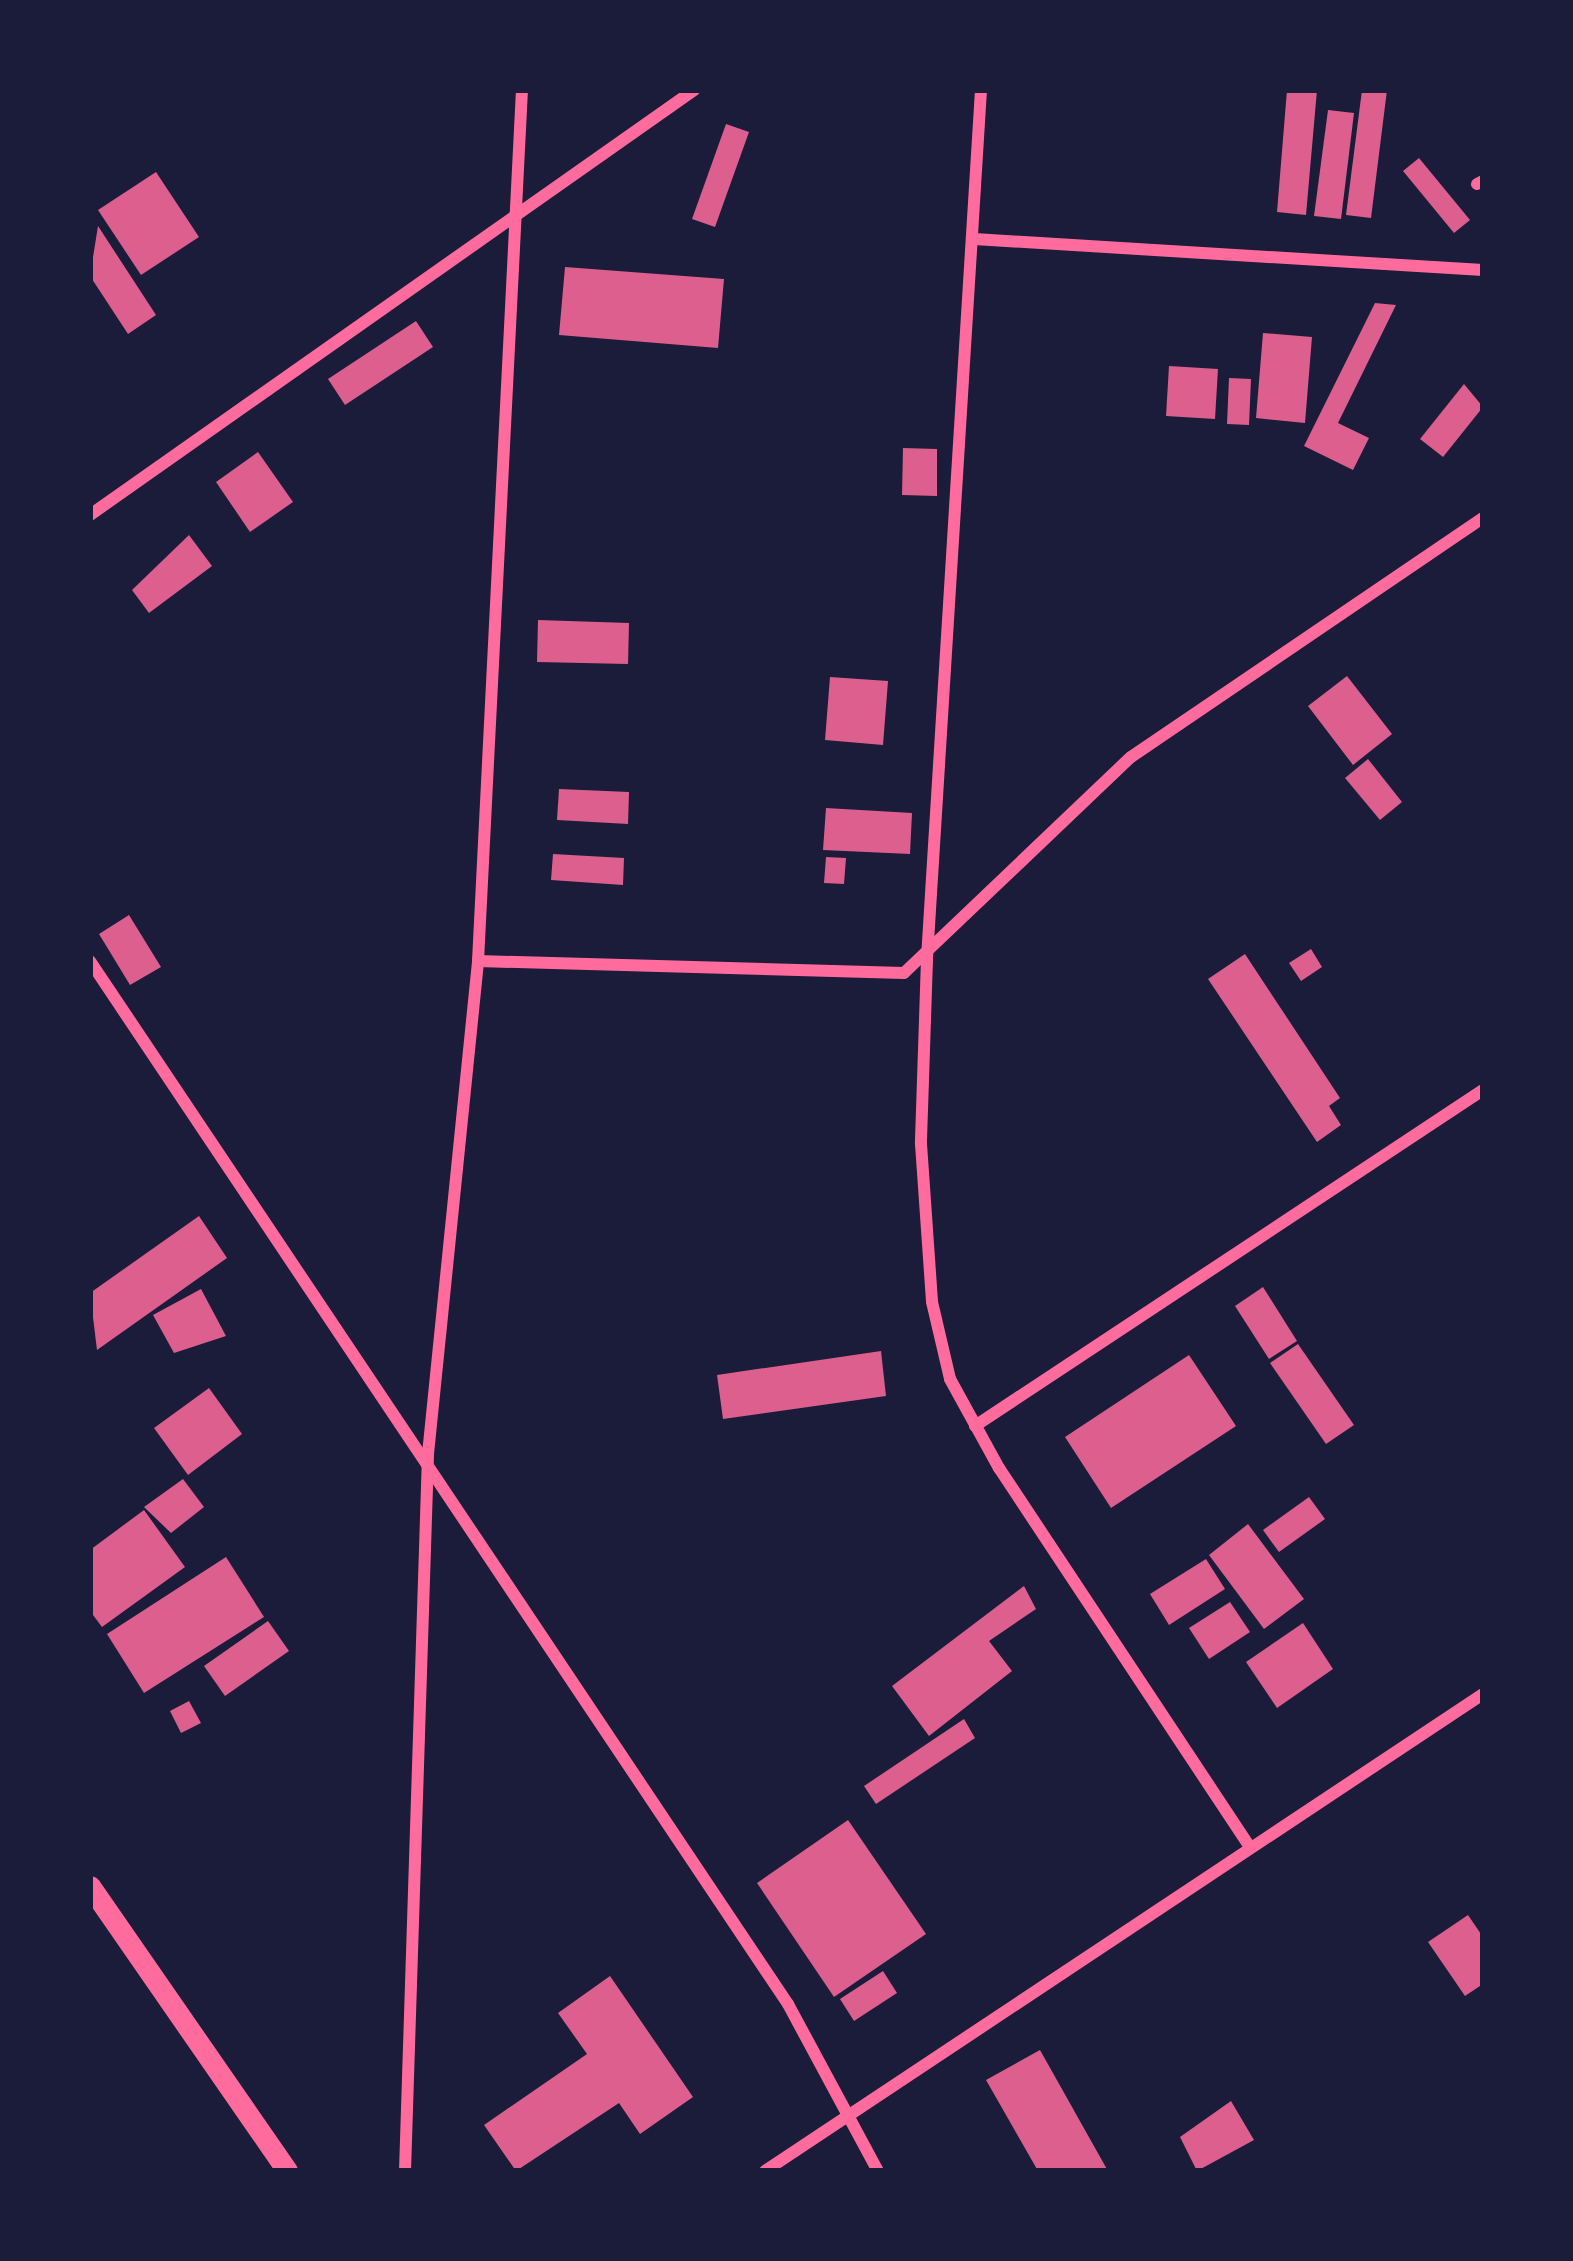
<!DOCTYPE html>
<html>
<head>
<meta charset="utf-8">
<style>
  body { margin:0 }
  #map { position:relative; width:1573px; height:2261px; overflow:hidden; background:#1b1b3a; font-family:"Fira Sans",sans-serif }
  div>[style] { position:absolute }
  .building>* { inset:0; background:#dd5f8e }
  .minor>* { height:12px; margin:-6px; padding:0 6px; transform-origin:6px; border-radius:6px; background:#ff6b9d }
  .tertiary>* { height:21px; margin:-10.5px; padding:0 10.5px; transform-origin:10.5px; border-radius:10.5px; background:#ff6b9d }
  span { translate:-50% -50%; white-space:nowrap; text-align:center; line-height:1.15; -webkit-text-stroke:10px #1b1b3a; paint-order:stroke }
  .frame { position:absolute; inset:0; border:93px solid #1b1b3a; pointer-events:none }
</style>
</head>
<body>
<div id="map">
  <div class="building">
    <i style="clip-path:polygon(1287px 90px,1317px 90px,1306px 215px,1277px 212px)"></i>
    <i style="clip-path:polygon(1362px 90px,1387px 90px,1371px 218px,1346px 215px)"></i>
    <i style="clip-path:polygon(1328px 110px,1354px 113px,1341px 219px,1314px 216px)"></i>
    <i style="clip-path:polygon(726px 124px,749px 132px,715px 227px,692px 219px)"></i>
    <i style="clip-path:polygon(1419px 158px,1470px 220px,1454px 233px,1403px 171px)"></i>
    <i style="clip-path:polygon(156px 172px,199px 237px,141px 275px,98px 210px)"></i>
    <i style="clip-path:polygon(98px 226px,156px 315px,128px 334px,90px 276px)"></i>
    <i style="clip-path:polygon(565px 267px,724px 279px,718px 348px,559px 335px)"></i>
    <i style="clip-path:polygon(1375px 303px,1396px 305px,1338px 423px,1369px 438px,1353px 470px,1304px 446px)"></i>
    <i style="clip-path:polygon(416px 321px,433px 347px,345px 405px,328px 379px)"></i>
    <i style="clip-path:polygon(1263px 333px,1312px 337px,1305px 423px,1256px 418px)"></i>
    <i style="clip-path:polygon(1169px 366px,1218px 369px,1215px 419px,1166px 416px)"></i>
    <i style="clip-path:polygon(1229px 378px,1251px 379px,1249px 425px,1227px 424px)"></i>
    <i style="clip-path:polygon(1464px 384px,1483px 407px,1443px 457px,1420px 439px)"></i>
    <i style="clip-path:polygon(903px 448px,937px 449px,937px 496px,902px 495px)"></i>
    <i style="clip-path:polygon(258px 452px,293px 502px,250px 532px,216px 482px)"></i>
    <i style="clip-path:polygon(189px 535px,212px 566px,149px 613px,132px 590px)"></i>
    <i style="clip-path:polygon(538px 620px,629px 623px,628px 664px,537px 662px)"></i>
    <i style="clip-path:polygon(1347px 676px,1392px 734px,1353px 765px,1308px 706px)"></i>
    <i style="clip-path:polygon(830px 677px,888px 681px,883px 745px,825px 740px)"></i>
    <i style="clip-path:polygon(1368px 759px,1402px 802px,1380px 820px,1345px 778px)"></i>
    <i style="clip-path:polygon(559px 789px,629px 792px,628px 824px,557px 820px)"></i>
    <i style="clip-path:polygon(826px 808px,912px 813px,910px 854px,823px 850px)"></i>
    <i style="clip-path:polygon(553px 854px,624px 858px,623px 885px,551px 880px)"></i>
    <i style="clip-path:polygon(826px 857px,846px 858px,844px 884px,824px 883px)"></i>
    <i style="clip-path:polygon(129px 915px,161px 967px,130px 985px,99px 934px)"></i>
    <i style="clip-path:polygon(1311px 949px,1322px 967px,1301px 981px,1289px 963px)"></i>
    <i style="clip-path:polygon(1245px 954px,1340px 1098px,1329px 1106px,1341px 1125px,1317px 1142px,1208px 979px)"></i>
    <i style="clip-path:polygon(199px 1216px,227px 1258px,97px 1350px,90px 1293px)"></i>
    <i style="clip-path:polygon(1263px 1287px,1297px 1341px,1269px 1359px,1235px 1306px)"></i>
    <i style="clip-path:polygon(201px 1289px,226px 1336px,174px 1353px,153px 1315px)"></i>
    <i style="clip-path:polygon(1298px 1344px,1354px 1425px,1326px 1444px,1270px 1363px)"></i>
    <i style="clip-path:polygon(881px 1351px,886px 1396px,723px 1419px,717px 1375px)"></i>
    <i style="clip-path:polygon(1189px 1355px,1236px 1426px,1111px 1508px,1065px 1437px)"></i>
    <i style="clip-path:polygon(209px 1388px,242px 1434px,188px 1475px,154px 1428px)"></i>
    <i style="clip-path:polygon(183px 1479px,204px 1507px,171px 1533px,144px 1507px)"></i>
    <i style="clip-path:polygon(1309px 1497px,1325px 1519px,1279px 1552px,1263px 1530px)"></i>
    <i style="clip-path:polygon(144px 1510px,185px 1567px,102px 1627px,90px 1611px,90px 1550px)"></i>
    <i style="clip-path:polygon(1248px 1524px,1304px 1599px,1264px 1629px,1209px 1555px)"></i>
    <i style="clip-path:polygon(226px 1557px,264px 1617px,144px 1693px,107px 1634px)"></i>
    <i style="clip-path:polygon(1206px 1559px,1225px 1589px,1169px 1625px,1150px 1594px)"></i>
    <i style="clip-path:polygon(1024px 1586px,1036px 1609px,989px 1641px,1012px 1671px,929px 1736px,892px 1686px)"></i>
    <i style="clip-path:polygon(1230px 1602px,1250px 1632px,1209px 1659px,1189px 1628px)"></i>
    <i style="clip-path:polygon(268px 1621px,289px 1651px,225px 1696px,204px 1666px)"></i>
    <i style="clip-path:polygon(1303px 1623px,1333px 1669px,1277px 1708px,1246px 1662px)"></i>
    <i style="clip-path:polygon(189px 1701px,201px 1723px,181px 1733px,170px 1711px)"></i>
    <i style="clip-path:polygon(964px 1719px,975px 1738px,876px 1804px,864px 1786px)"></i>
    <i style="clip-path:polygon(848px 1820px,926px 1934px,834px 1997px,757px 1883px)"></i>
    <i style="clip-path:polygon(1468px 1915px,1483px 1937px,1483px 1984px,1465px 1996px,1428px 1942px)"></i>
    <i style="clip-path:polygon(883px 1971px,897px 1993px,854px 2021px,840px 1999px)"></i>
    <i style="clip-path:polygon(610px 1976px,693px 2097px,640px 2134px,619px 2103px,516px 2171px,484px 2125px,587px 2054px,558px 2013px)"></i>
    <i style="clip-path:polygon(1040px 2050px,1108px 2171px,1038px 2171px,986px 2080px)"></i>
    <i style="clip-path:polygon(1231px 2101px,1254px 2140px,1197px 2171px,1180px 2137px)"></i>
  </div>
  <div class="minor">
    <i style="left:981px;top:90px;width:871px;rotate:93.56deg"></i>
    <i style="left:927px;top:959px;width:185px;rotate:91.9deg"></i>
    <i style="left:921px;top:1144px;width:158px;rotate:86deg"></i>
    <i style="left:932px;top:1302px;width:79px;rotate:76.8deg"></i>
    <i style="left:950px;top:1379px;width:102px;rotate:61.2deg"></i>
    <i style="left:999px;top:1468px;width:453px;rotate:56.5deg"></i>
    <i style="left:1477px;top:184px;width:7px;rotate:-27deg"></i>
    <i style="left:974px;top:239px;width:510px;rotate:3.49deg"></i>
    <i style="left:90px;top:515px;width:739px;rotate:-35.13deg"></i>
    <i style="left:90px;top:961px;width:1255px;rotate:56.21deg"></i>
    <i style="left:788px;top:2004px;width:190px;rotate:61.7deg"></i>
    <i style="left:478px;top:961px;width:426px;rotate:1.6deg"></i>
    <i style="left:904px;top:973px;width:313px;rotate:-43.6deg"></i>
    <i style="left:1131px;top:757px;width:425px;rotate:-34.2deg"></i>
    <i style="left:975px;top:1426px;width:609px;rotate:-33.48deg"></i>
    <i style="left:405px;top:2171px;width:717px;rotate:-88.16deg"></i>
    <i style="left:428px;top:1454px;width:496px;rotate:-84.2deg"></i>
    <i style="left:478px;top:961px;width:872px;rotate:-87.11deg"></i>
    <i style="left:765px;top:2171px;width:862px;rotate:-33.6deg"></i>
  </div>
  <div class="tertiary">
    <i style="left:90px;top:1886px;width:346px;rotate:55.3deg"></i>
  </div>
  <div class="frame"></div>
</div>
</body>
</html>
